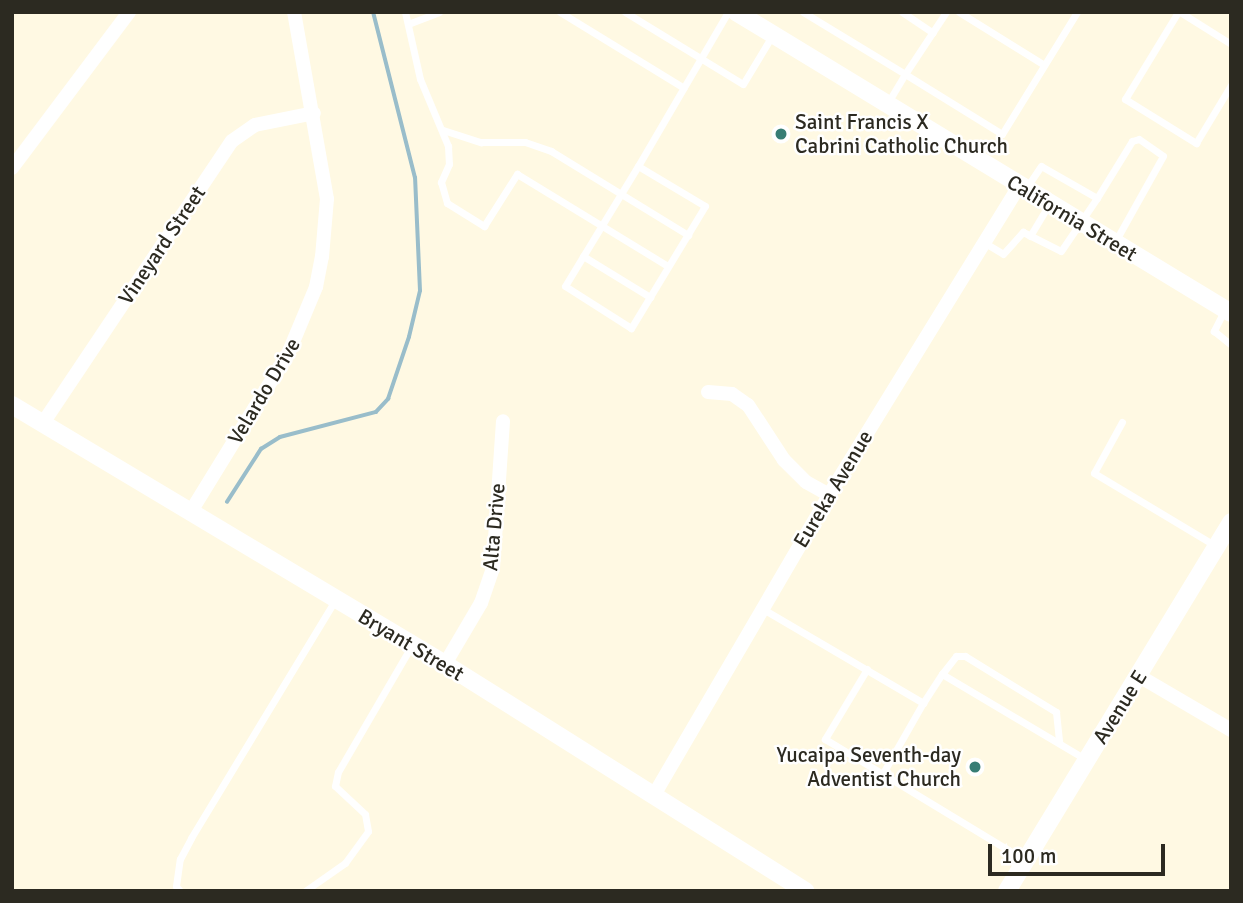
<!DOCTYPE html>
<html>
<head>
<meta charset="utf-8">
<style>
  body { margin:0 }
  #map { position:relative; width:1243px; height:903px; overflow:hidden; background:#fff9e3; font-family:Signika,sans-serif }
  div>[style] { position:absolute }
  .stream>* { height:3.5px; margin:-1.75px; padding:0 1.75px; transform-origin:1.75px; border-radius:1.75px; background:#99bdca }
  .service>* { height:7px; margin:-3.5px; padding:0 3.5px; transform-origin:3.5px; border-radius:3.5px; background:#fff }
  .minor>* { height:14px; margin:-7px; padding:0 7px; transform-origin:7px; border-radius:7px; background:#fff }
  .tertiary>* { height:18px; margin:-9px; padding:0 9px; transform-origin:9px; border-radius:9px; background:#fff }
  .dots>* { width:19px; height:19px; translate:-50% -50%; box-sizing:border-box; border:4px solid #fff; border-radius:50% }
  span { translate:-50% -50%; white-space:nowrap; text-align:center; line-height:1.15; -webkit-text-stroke:5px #fff; paint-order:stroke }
  .poi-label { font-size:21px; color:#2c2a21 }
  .left { translate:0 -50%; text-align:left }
  .right { translate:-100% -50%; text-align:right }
  .street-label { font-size:21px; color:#2c2a21 }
  .frame { position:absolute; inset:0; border:14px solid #2c2a21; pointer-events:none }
  .scale { position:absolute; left:988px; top:844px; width:177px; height:32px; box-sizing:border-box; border:4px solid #2c2a21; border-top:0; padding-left:9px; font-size:21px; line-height:24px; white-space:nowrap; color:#2c2a21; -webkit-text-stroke:5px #fff; paint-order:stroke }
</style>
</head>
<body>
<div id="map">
  <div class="stream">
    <i style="left:227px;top:502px;width:63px;rotate:-57.3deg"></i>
    <i style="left:261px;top:449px;width:22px;rotate:-32deg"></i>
    <i style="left:280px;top:437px;width:99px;rotate:-14.6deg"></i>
    <i style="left:376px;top:412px;width:18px;rotate:-47deg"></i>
    <i style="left:388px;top:399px;width:65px;rotate:-71.3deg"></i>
    <i style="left:409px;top:337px;width:47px;rotate:-76.6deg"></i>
    <i style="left:420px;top:291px;width:113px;rotate:-92.5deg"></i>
    <i style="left:415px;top:178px;width:171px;rotate:-104.2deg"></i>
  </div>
  <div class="service">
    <i style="left:405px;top:12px;width:69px;rotate:77.4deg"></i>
    <i style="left:420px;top:79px;width:73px;rotate:67.3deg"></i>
    <i style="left:448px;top:146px;width:18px;rotate:87deg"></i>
    <i style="left:449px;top:164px;width:20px;rotate:114deg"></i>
    <i style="left:441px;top:182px;width:22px;rotate:74deg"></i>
    <i style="left:447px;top:203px;width:44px;rotate:31.9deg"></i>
    <i style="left:484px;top:226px;width:62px;rotate:-57.6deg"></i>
    <i style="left:517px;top:174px;width:177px;rotate:31.4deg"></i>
    <i style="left:560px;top:12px;width:145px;rotate:31.5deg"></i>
    <i style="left:625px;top:12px;width:138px;rotate:31.4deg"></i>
    <i style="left:743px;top:84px;width:56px;rotate:-58.9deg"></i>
    <i style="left:803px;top:12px;width:119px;rotate:31.3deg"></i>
    <i style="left:905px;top:74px;width:74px;rotate:-56.5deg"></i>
    <i style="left:902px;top:12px;width:37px;rotate:34deg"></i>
    <i style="left:959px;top:12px;width:100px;rotate:31.9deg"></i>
    <i style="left:1178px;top:12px;width:102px;rotate:121.3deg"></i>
    <i style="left:1125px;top:99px;width:84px;rotate:31.8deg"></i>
    <i style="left:1196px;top:143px;width:68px;rotate:-58.9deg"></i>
    <i style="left:1180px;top:12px;width:60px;rotate:32.1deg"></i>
    <i style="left:408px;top:24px;width:33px;rotate:-21deg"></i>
    <i style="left:887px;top:104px;width:35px;rotate:-59deg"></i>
    <i style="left:905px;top:74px;width:114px;rotate:31.7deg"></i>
    <i style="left:1002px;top:134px;width:143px;rotate:-58.4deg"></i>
    <i style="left:443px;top:130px;width:40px;rotate:18deg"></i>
    <i style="left:481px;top:142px;width:44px"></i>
    <i style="left:525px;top:142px;width:28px;rotate:19deg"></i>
    <i style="left:551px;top:151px;width:161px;rotate:31.5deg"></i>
    <i style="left:638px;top:166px;width:78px;rotate:30.8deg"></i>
    <i style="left:705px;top:206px;width:143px;rotate:121.2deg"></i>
    <i style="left:631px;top:328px;width:78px;rotate:-147.5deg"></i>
    <i style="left:565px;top:286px;width:140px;rotate:-58.7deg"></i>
    <i style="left:638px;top:166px;width:178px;rotate:-59.7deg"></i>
    <i style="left:1097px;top:198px;width:67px;rotate:-58.4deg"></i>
    <i style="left:1132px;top:141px;width:7px;rotate:-16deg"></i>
    <i style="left:1139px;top:139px;width:29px;rotate:35deg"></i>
    <i style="left:1163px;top:156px;width:98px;rotate:119.2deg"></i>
    <i style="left:1030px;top:236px;width:37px;rotate:-59deg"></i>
    <i style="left:985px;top:243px;width:21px;rotate:31deg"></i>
    <i style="left:1003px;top:254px;width:30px;rotate:-48deg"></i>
    <i style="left:1023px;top:232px;width:42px;rotate:26.6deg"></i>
    <i style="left:1061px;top:251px;width:64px;rotate:-55.8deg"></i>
    <i style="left:1097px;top:198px;width:64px;rotate:-150.3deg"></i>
    <i style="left:1041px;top:166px;width:27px;rotate:124deg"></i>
    <i style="left:583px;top:256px;width:79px;rotate:31.5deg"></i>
    <i style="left:1225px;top:309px;width:25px;rotate:117deg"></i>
    <i style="left:1214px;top:331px;width:22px;rotate:39deg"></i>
    <i style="left:1122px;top:422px;width:58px;rotate:118.8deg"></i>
    <i style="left:1094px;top:473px;width:142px;rotate:30.9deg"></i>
    <i style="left:763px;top:609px;width:186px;rotate:30.4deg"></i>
    <i style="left:923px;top:703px;width:35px;rotate:-57deg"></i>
    <i style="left:942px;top:674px;width:169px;rotate:30.7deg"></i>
    <i style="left:867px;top:669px;width:82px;rotate:121deg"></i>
    <i style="left:825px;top:739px;width:234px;rotate:31.2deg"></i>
    <i style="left:942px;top:674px;width:23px;rotate:-52deg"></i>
    <i style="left:956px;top:656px;width:9px"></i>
    <i style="left:965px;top:656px;width:107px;rotate:31.6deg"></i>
    <i style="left:1056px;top:712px;width:31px;rotate:84deg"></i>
    <i style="left:883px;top:773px;width:81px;rotate:-60.3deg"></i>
    <i style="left:180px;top:891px;width:6px;rotate:-129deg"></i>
    <i style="left:176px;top:886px;width:27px;rotate:-82deg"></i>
    <i style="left:180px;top:859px;width:24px;rotate:-62deg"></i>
    <i style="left:191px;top:838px;width:278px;rotate:-58.8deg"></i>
    <i style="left:305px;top:891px;width:49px;rotate:-35deg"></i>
    <i style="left:345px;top:863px;width:39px;rotate:-54deg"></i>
    <i style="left:368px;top:831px;width:17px;rotate:-100deg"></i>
    <i style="left:365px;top:814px;width:41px;rotate:-137deg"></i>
    <i style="left:335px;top:786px;width:14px;rotate:-78deg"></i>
    <i style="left:338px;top:772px;width:147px;rotate:-59.8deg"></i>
  </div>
  <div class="minor">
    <i style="left:12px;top:168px;width:195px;rotate:-53.1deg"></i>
    <i style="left:708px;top:392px;width:24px;rotate:5deg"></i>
    <i style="left:732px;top:394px;width:19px;rotate:35deg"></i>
    <i style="left:748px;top:405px;width:66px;rotate:56.8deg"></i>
    <i style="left:784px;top:460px;width:31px;rotate:45deg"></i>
    <i style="left:806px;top:482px;width:26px;rotate:29deg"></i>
    <i style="left:43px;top:423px;width:339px;rotate:-56.2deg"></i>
    <i style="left:232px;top:141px;width:28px;rotate:-35deg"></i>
    <i style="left:255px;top:125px;width:60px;rotate:-11.5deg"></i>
    <i style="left:190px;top:513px;width:187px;rotate:-58.4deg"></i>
    <i style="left:288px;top:354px;width:73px;rotate:-67.3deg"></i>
    <i style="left:316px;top:287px;width:31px;rotate:-79deg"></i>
    <i style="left:322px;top:257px;width:58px;rotate:-85.1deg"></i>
    <i style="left:327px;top:199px;width:190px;rotate:-100deg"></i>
    <i style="left:445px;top:664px;width:71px;rotate:-59.5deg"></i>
    <i style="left:481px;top:603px;width:37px;rotate:-71deg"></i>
    <i style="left:493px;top:568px;width:147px;rotate:-86.1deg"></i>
    <i style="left:1139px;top:676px;width:107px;rotate:30.4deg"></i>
    <i style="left:654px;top:795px;width:347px;rotate:-59.7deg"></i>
    <i style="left:829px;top:495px;width:363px;rotate:-58.4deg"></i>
  </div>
  <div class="tertiary">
    <i style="left:736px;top:12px;width:579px;rotate:31.3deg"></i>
    <i style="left:12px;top:405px;width:505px;rotate:30.89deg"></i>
    <i style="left:445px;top:664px;width:426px;rotate:32.2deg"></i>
    <i style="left:1007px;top:891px;width:432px;rotate:-58.7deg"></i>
  </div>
  <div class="dots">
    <i style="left:781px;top:134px;background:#377d74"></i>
    <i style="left:975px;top:767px;background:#377d74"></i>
  </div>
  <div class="poi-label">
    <span class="left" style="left:795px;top:134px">Saint Francis X<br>Cabrini Catholic Church</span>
    <span class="right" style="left:961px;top:767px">Yucaipa Seventh-day<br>Adventist Church</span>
  </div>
  <div class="street-label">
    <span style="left:1072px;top:218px;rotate:31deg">California Street</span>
    <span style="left:162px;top:245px;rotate:-56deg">Vineyard Street</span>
    <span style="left:264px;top:391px;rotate:-59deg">Velardo Drive</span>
    <span style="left:833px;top:489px;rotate:-59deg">Eureka Avenue</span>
    <span style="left:494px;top:527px;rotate:-85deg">Alta Drive</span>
    <span style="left:411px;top:645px;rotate:31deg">Bryant Street</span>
    <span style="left:1120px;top:707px;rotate:-58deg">Avenue E</span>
  </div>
  <div class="frame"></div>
  <div class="scale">100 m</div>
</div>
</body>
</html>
